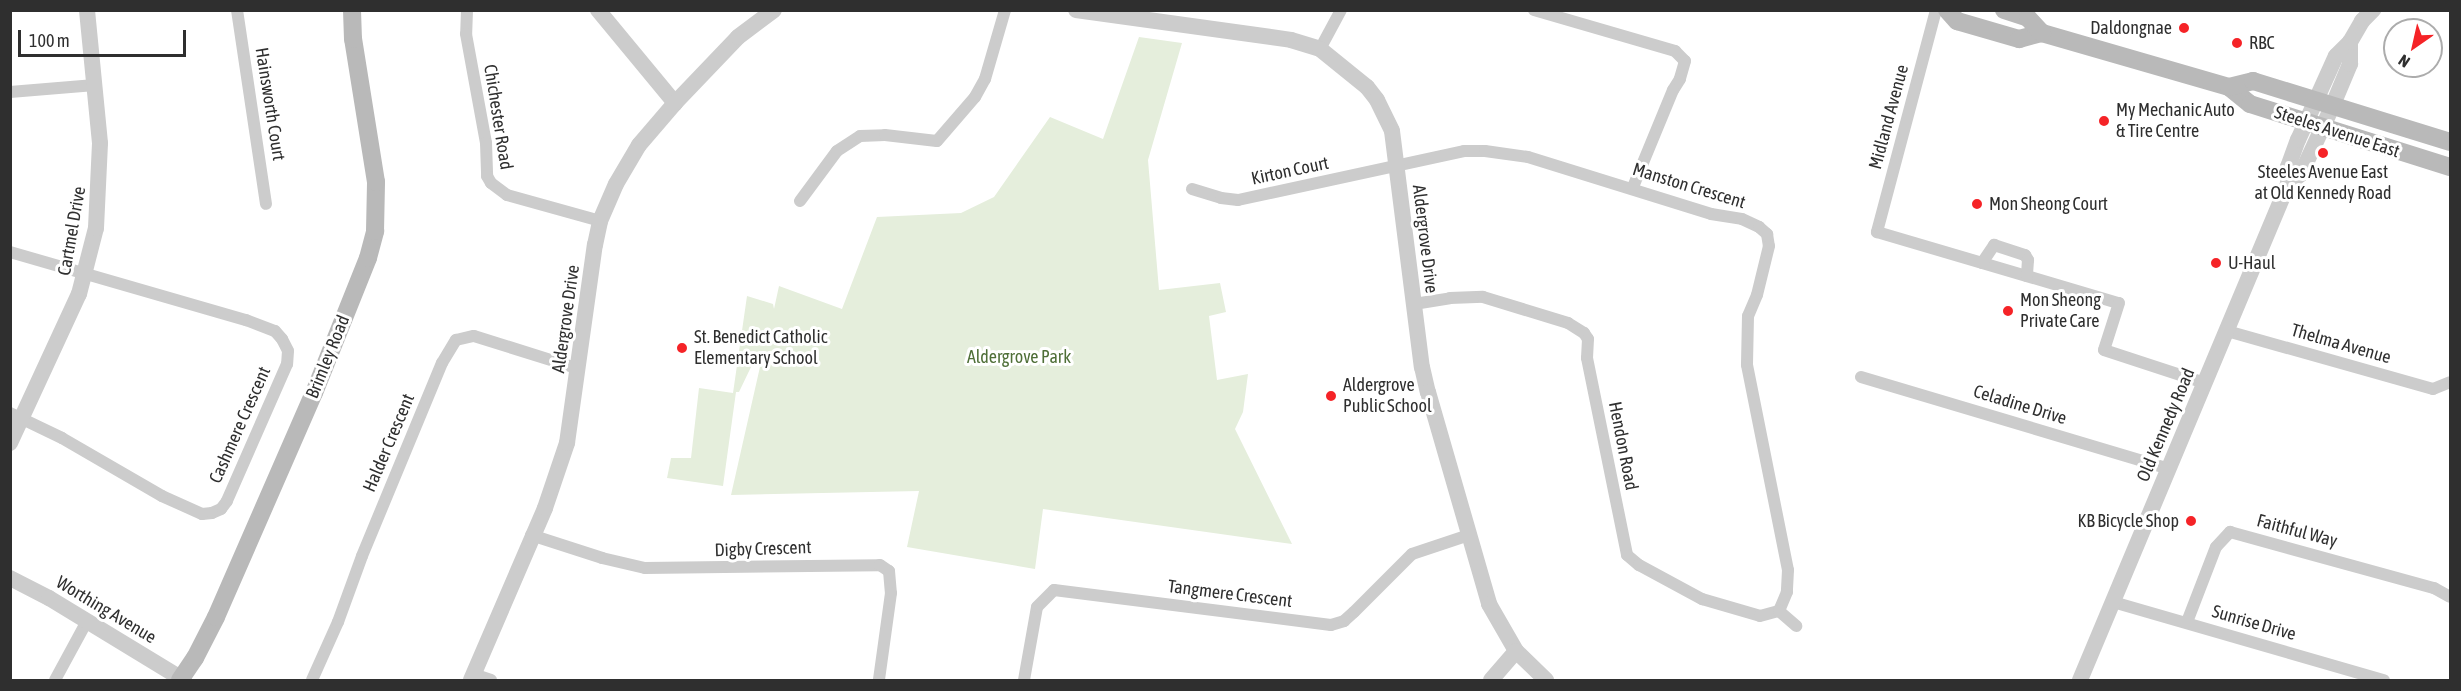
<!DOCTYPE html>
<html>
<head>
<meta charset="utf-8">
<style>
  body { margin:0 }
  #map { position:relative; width:2461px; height:691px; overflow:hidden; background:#fff; font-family:"Asap Condensed",sans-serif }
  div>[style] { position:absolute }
  .green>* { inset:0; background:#e5eedc }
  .minor>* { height:12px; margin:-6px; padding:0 6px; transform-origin:6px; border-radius:6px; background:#ccc }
  .tertiary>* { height:16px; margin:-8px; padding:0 8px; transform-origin:8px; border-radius:8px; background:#ccc }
  .secondary>* { height:18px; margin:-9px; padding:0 9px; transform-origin:9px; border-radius:9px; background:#b9b9b9 }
  .dots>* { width:16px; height:16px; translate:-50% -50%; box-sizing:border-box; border:3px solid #fff; border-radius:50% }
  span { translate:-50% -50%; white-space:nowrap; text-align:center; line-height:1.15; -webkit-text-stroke:6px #fff; paint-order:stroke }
  .poi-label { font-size:18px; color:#2f2f2f }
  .right { translate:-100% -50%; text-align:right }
  .left { translate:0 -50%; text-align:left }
  .street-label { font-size:18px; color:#2f2f2f }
  .park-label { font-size:18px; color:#4f6f38 }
  .frame { position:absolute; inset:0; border:12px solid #2f2f2f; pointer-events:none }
  .north { position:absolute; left:2383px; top:18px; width:60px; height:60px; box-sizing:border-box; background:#fff; border:2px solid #acacac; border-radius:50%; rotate:214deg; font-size:16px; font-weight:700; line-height:24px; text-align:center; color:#2f2f2f }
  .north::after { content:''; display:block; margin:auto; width:21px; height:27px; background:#f52327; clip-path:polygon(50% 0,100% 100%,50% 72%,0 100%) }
  .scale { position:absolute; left:18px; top:30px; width:168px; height:27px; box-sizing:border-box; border:3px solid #2f2f2f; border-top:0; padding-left:8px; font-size:18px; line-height:21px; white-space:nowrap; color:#2f2f2f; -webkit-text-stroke:4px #fff; paint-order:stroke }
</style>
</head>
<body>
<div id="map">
  <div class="green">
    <i style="clip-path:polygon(1139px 37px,1182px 43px,1148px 160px,1159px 290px,1220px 283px,1226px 312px,1209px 316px,1217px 380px,1248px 374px,1243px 412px,1235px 429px,1292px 544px,1043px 509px,1035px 569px,907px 547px,919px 491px,731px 495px,762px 358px,751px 367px,739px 392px,736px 392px,723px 486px,667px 478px,671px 458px,691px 458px,699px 388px,733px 393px,747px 296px,773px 304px,774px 309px,779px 286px,842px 309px,877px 217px,961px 213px,994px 197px,1050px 117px,1103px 139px)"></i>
  </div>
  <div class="minor">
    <i style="left:237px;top:10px;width:196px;rotate:81.5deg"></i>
    <i style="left:467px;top:10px;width:24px;rotate:92deg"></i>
    <i style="left:466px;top:34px;width:111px;rotate:79.6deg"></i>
    <i style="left:486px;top:143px;width:33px;rotate:88deg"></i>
    <i style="left:487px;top:176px;width:8px;rotate:60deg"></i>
    <i style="left:491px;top:183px;width:20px;rotate:37deg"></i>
    <i style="left:507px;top:195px;width:97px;rotate:15.6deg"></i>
    <i style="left:1534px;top:10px;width:147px;rotate:16.2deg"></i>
    <i style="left:1675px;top:51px;width:14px;rotate:45deg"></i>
    <i style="left:1685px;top:61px;width:19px;rotate:106deg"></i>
    <i style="left:1680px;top:79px;width:13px;rotate:122deg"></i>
    <i style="left:1673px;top:90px;width:105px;rotate:112.4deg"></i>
    <i style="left:1936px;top:10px;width:230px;rotate:104.9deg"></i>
    <i style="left:1877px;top:232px;width:252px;rotate:16.4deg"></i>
    <i style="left:2119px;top:303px;width:49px;rotate:107.7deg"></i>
    <i style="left:2104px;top:350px;width:106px;rotate:18.1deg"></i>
    <i style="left:1320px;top:49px;width:44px;rotate:-61.7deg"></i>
    <i style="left:10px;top:92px;width:85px;rotate:-4.7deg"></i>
    <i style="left:1192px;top:189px;width:30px;rotate:17deg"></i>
    <i style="left:1221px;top:198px;width:17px;rotate:7deg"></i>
    <i style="left:1238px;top:200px;width:231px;rotate:-12.2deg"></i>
    <i style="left:1464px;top:151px;width:21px"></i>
    <i style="left:1485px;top:151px;width:43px;rotate:7.9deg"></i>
    <i style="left:1528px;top:157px;width:192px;rotate:17.3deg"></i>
    <i style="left:1711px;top:214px;width:31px;rotate:9deg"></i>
    <i style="left:1742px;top:219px;width:19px;rotate:25deg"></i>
    <i style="left:1759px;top:227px;width:11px;rotate:41deg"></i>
    <i style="left:1767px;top:234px;width:12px;rotate:81deg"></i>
    <i style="left:1769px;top:246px;width:50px;rotate:103.8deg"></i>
    <i style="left:1757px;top:295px;width:23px;rotate:113deg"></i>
    <i style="left:1748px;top:316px;width:49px;rotate:91.2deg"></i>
    <i style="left:1747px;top:365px;width:209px;rotate:78.7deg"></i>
    <i style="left:1788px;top:570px;width:22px;rotate:93deg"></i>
    <i style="left:1787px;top:592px;width:21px;rotate:113deg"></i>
    <i style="left:800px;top:201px;width:62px;rotate:-53.5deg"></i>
    <i style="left:837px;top:151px;width:27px;rotate:-33deg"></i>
    <i style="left:860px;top:136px;width:25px;rotate:-2deg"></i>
    <i style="left:885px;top:135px;width:52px;rotate:6.6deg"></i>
    <i style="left:937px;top:141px;width:58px;rotate:-49.2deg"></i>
    <i style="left:975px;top:97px;width:21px;rotate:-61deg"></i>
    <i style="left:985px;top:79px;width:72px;rotate:-73.8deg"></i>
    <i style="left:10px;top:252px;width:246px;rotate:16.1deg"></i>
    <i style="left:246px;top:320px;width:31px;rotate:21deg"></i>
    <i style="left:275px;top:331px;width:11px;rotate:49deg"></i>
    <i style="left:282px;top:339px;width:13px;rotate:63deg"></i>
    <i style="left:288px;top:351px;width:13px;rotate:94deg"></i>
    <i style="left:287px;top:364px;width:150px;rotate:113.7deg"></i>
    <i style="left:227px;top:501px;width:10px;rotate:127deg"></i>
    <i style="left:221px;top:509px;width:10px;rotate:156deg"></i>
    <i style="left:212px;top:513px;width:10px;rotate:174deg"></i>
    <i style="left:202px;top:514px;width:44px;rotate:-155.8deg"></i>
    <i style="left:162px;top:496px;width:116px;rotate:-149.9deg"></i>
    <i style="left:62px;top:438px;width:58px;rotate:-154.3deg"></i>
    <i style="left:1982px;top:263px;width:22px;rotate:-56deg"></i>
    <i style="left:1994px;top:245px;width:33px;rotate:18deg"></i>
    <i style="left:2025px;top:255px;width:6px;rotate:59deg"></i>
    <i style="left:2028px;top:260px;width:16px;rotate:94deg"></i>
    <i style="left:1414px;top:304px;width:36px;rotate:-9deg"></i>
    <i style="left:1450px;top:298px;width:33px;rotate:-2deg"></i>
    <i style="left:1483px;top:297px;width:89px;rotate:17deg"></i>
    <i style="left:1568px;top:323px;width:19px;rotate:32deg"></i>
    <i style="left:1584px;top:333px;width:7px;rotate:56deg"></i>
    <i style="left:1588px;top:339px;width:19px;rotate:93deg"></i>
    <i style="left:1587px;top:358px;width:201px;rotate:78.5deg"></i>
    <i style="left:1627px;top:555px;width:16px;rotate:40deg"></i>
    <i style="left:1639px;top:565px;width:72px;rotate:28.4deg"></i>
    <i style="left:1702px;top:599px;width:60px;rotate:16.3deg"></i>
    <i style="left:1760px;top:616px;width:20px;rotate:-15deg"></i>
    <i style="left:2227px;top:331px;width:214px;rotate:15.7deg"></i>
    <i style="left:2433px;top:389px;width:18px;rotate:-22deg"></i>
    <i style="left:1861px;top:377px;width:321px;rotate:16.6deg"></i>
    <i style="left:531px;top:535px;width:75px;rotate:17.9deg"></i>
    <i style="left:602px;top:558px;width:44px;rotate:13.1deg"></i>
    <i style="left:645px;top:568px;width:235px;rotate:-0.7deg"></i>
    <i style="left:880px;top:565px;width:11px;rotate:34deg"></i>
    <i style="left:889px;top:571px;width:22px;rotate:85deg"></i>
    <i style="left:891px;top:593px;width:88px;rotate:97.9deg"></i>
    <i style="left:2113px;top:602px;width:282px;rotate:16.1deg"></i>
    <i style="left:1779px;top:611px;width:23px;rotate:41deg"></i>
    <i style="left:2187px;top:622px;width:80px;rotate:-68.9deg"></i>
    <i style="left:2216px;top:547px;width:21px;rotate:-47deg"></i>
    <i style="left:2230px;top:532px;width:212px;rotate:15.4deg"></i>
    <i style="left:2434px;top:588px;width:18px;rotate:29deg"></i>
    <i style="left:473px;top:674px;width:19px;rotate:18deg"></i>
    <i style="left:55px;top:680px;width:67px;rotate:-61.5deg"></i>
    <i style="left:312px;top:680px;width:64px;rotate:-65.9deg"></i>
    <i style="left:338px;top:622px;width:70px;rotate:-70deg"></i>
    <i style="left:362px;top:556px;width:209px;rotate:-67.5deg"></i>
    <i style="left:442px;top:363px;width:27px;rotate:-59deg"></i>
    <i style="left:456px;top:340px;width:18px;rotate:-13deg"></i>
    <i style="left:474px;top:336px;width:110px;rotate:17.4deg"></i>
    <i style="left:1024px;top:680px;width:74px;rotate:-79.9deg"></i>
    <i style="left:1037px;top:607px;width:24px;rotate:-45deg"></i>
    <i style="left:1054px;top:590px;width:279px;rotate:7.2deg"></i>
    <i style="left:1331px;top:625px;width:14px;rotate:-17deg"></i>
    <i style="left:1344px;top:621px;width:13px;rotate:-42deg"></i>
    <i style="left:1354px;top:612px;width:82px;rotate:-45deg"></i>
    <i style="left:1412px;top:554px;width:60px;rotate:-18.4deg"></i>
  </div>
  <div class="tertiary">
    <i style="left:598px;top:10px;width:121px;rotate:50.4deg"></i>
    <i style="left:1076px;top:10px;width:217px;rotate:7.9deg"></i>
    <i style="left:1291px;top:40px;width:30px;rotate:17deg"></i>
    <i style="left:1320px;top:49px;width:60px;rotate:39deg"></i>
    <i style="left:1367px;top:87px;width:16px;rotate:52deg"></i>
    <i style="left:1377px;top:100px;width:34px;rotate:64deg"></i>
    <i style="left:1392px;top:131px;width:238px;rotate:82.8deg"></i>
    <i style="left:1422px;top:367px;width:26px;rotate:77deg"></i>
    <i style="left:1428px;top:392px;width:221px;rotate:73.9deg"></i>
    <i style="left:1489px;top:604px;width:54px;rotate:60.1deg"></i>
    <i style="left:1516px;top:651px;width:42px;rotate:44deg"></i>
    <i style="left:2288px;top:184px;width:16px;rotate:-38deg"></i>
    <i style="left:2301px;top:174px;width:74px;rotate:-65.2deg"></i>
    <i style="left:2332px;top:107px;width:47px;rotate:-67.3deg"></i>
    <i style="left:2350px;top:64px;width:22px;rotate:-90deg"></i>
    <i style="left:10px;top:443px;width:164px;rotate:-65.2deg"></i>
    <i style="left:79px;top:294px;width:68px;rotate:-75.6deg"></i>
    <i style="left:96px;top:228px;width:85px;rotate:-87.3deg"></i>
    <i style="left:100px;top:143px;width:134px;rotate:-95.6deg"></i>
    <i style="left:10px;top:578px;width:44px;rotate:27.1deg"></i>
    <i style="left:49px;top:598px;width:158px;rotate:31.3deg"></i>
    <i style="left:471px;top:680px;width:187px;rotate:-66.7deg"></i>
    <i style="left:545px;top:508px;width:69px;rotate:-71.3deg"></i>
    <i style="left:567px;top:443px;width:200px;rotate:-82deg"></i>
    <i style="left:595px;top:245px;width:25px;rotate:-78deg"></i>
    <i style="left:600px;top:221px;width:40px;rotate:-66.6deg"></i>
    <i style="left:616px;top:184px;width:45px;rotate:-59.5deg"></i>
    <i style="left:639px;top:145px;width:55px;rotate:-49.4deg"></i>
    <i style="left:675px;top:103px;width:91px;rotate:-46.3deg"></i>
    <i style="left:738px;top:37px;width:45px;rotate:-36.9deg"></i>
    <i style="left:1491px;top:680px;width:38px;rotate:-49deg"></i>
    <i style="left:2080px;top:680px;width:538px;rotate:-67.25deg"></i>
    <i style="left:2288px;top:184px;width:17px;rotate:-90deg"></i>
    <i style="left:2288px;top:167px;width:29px;rotate:-70deg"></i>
    <i style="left:2298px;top:140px;width:92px;rotate:-65.7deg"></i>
    <i style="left:2336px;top:56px;width:20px;rotate:-45deg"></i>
    <i style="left:2350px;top:42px;width:24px;rotate:-60deg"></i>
    <i style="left:2362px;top:21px;width:16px;rotate:-45deg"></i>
  </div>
  <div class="secondary">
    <i style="left:1947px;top:10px;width:15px;rotate:48deg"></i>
    <i style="left:1957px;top:21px;width:65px;rotate:16.2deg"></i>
    <i style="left:2019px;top:39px;width:24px;rotate:-15deg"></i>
    <i style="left:2042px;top:33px;width:195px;rotate:16.1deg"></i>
    <i style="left:2229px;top:87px;width:27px;rotate:39deg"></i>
    <i style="left:2250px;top:104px;width:210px;rotate:17.5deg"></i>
    <i style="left:2004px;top:10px;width:25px;rotate:18deg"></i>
    <i style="left:2028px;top:18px;width:21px;rotate:47deg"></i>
    <i style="left:2229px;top:87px;width:25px;rotate:-14deg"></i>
    <i style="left:2253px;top:81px;width:206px;rotate:17.2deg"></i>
    <i style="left:180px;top:680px;width:27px;rotate:-56deg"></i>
    <i style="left:195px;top:658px;width:46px;rotate:-62.9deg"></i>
    <i style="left:216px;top:617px;width:244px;rotate:-66.4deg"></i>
    <i style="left:314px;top:393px;width:145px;rotate:-68.2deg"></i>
    <i style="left:368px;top:258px;width:28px;rotate:-75deg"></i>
    <i style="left:375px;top:231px;width:49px;rotate:-88.8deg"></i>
    <i style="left:376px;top:182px;width:145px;rotate:-99.1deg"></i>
    <i style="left:353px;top:39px;width:29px;rotate:-92deg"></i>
  </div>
  <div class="dots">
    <i style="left:2184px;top:28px;background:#f52327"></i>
    <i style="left:2237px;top:43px;background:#f52327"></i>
    <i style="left:2104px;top:121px;background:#f52327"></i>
    <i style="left:2323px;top:153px;background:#f52327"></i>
    <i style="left:1977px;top:204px;background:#f52327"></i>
    <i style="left:2216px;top:263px;background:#f52327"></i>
    <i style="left:2008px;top:311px;background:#f52327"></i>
    <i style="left:682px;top:348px;background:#f52327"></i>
    <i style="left:1331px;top:396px;background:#f52327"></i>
    <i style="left:2191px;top:521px;background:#f52327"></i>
  </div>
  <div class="poi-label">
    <span class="right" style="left:2172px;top:28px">Daldongnae</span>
    <span class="left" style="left:2249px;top:43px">RBC</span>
    <span class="left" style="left:2116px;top:121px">My Mechanic Auto<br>&amp; Tire Centre</span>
    <span style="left:2323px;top:183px">Steeles Avenue East<br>at Old Kennedy Road</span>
    <span class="left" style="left:1989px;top:204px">Mon Sheong Court</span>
    <span class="left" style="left:2228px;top:263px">U-Haul</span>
    <span class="left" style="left:2020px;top:311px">Mon Sheong<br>Private Care</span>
    <span class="left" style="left:694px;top:348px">St. Benedict Catholic<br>Elementary School</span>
    <span class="left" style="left:1343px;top:396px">Aldergrove<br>Public School</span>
    <span class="right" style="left:2179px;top:521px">KB Bicycle Shop</span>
  </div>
  <div class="street-label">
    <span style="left:270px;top:104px;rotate:81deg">Hainsworth Court</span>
    <span style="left:498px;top:117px;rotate:81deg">Chichester Road</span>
    <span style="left:1889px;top:117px;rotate:-75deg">Midland Avenue</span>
    <span style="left:2337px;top:132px;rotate:18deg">Steeles Avenue East</span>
    <span style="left:1290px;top:171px;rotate:-12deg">Kirton Court</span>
    <span style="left:1689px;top:186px;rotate:17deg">Manston Crescent</span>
    <span style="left:72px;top:231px;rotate:-80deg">Cartmel Drive</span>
    <span style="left:1425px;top:239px;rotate:83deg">Aldergrove Drive</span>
    <span style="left:566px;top:319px;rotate:-82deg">Aldergrove Drive</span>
    <span style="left:2341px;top:344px;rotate:16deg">Thelma Avenue</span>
    <span style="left:328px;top:357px;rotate:-68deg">Brimley Road</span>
    <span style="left:2020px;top:405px;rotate:17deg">Celadine Drive</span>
    <span style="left:240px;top:425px;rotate:-66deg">Cashmere Crescent</span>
    <span style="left:2166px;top:425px;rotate:-67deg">Old Kennedy Road</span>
    <span style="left:389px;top:443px;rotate:-67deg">Halder Crescent</span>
    <span style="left:1623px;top:446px;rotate:79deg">Hendon Road</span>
    <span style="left:2297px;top:531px;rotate:15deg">Faithful Way</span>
    <span style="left:763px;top:549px;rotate:-2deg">Digby Crescent</span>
    <span style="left:1230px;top:594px;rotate:7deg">Tangmere Crescent</span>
    <span style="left:106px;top:610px;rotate:31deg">Worthing Avenue</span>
    <span style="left:2254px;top:623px;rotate:16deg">Sunrise Drive</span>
  </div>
  <div class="park-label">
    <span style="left:1019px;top:357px">Aldergrove Park</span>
  </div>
  <div class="frame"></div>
  <div class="north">N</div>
  <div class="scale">100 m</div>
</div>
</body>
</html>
